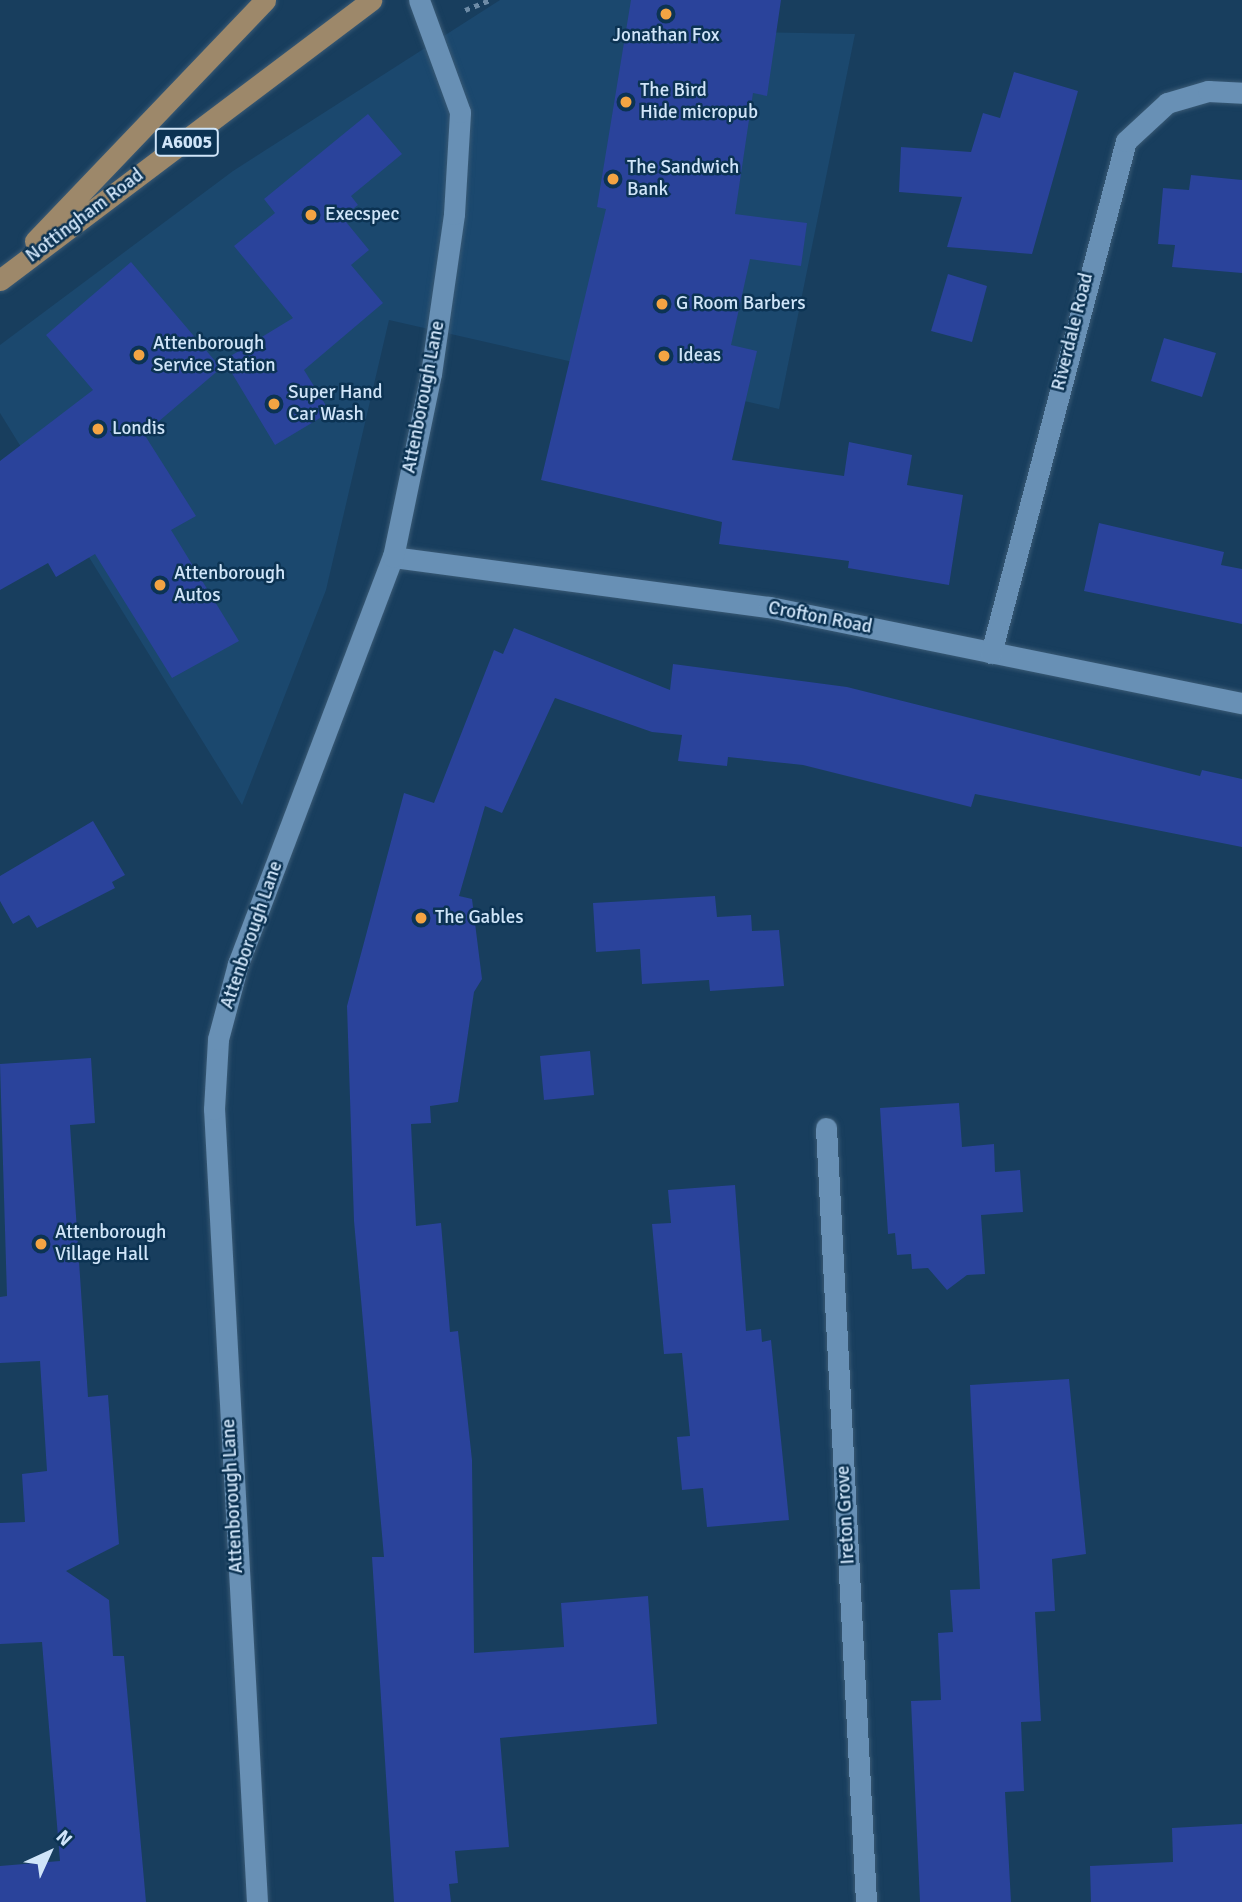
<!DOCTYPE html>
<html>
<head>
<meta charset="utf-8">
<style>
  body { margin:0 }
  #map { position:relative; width:1242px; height:1902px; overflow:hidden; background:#183e5e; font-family:Signika,sans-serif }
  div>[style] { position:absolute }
  .built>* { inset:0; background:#1b486e }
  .building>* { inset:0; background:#2a439b }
  .path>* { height:4.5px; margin-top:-2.25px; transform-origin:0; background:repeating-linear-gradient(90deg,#6d8ba6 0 5px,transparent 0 10px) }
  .roads { filter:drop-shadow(0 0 2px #3a5a75) drop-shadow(0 0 2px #3a5a75) }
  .minor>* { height:21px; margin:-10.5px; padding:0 10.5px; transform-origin:10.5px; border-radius:10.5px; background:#6890b5 }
  .major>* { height:21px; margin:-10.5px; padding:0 10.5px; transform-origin:10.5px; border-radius:10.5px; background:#9d886a }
  .dots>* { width:19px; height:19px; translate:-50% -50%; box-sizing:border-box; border:4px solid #0c3353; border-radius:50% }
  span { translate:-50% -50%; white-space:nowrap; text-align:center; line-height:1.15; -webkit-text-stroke:5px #0c3353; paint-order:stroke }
  .shield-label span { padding:2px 5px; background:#0c3353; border:2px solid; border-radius:5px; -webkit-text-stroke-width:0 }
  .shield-label { font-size:18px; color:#d0e5f9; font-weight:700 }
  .poi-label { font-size:19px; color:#d0e5f9 }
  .left { translate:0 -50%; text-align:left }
  .street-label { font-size:19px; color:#d0e5f9 }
  .north { position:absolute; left:14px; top:1818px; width:70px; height:70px; -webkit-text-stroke:5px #0c3353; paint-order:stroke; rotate:45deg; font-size:19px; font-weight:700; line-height:28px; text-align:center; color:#d0e5f9 }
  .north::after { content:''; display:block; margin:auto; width:24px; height:32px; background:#d0e5f9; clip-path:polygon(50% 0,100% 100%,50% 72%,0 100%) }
</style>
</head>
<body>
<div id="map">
  <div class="built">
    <i style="clip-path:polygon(500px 0,739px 0,755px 32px,855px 34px,779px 409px,389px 320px,326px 590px,242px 805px,0 413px,0 345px,233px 171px)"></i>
  </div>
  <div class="building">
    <i style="clip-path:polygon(631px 0,781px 0,767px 96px,753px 93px,735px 214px,807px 223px,801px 266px,750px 259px,731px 345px,757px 351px,732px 460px,844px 476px,849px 442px,912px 455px,907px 485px,963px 495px,949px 585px,848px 568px,849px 561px,719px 544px,722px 522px,541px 480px,606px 209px,597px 207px)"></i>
    <i style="clip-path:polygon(1014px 72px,1078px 91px,1032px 254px,947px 247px,962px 197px,899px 192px,901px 147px,971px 152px,983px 113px,1000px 118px)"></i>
    <i style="clip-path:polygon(368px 114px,402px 154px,351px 196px,358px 205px,342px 217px,369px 250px,351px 265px,383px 303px,304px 370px,330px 412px,275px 445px,224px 360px,293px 318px,234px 246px,275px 213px,264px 199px)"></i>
    <i style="clip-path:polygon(1191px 175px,1242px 180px,1242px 273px,1172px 267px,1175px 245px,1158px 244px,1163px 188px,1189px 190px)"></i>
    <i style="clip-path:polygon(131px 262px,221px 368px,144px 434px,196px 516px,171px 530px,239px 641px,172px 678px,95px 554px,56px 577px,48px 563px,0 590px,0 461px,93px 390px,46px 335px)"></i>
    <i style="clip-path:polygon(948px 274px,987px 286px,972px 342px,931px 331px)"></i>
    <i style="clip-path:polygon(1164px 338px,1216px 353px,1202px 397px,1151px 381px)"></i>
    <i style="clip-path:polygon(1099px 523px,1224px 552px,1221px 565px,1242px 569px,1242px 624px,1084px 591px)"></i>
    <i style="clip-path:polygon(514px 628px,670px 690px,673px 664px,847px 687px,1200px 776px,1202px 770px,1242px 779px,1242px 847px,975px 794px,971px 807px,803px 765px,728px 757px,727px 766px,678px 761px,682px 735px,652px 732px,555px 698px,502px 813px,485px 806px,459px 896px,472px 899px,482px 979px,474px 992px,458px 1102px,430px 1106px,431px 1123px,411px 1124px,416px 1226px,441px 1223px,450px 1332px,458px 1331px,472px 1460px,474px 1653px,564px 1647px,561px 1603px,648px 1596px,657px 1724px,500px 1738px,509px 1847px,455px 1851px,458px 1883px,449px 1884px,451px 1902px,394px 1902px,372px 1557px,384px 1557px,354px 1221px,347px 1006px,404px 793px,434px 803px,494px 650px,503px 654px)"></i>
    <i style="clip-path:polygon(93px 821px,125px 875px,112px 882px,115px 888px,37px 928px,29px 915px,13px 924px,0 901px,0 876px)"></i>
    <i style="clip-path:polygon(715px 896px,717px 917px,751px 915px,752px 931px,779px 930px,784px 986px,710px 991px,709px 980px,642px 984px,640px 949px,596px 952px,593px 903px)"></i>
    <i style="clip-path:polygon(590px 1051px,594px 1095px,544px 1100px,540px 1056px)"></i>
    <i style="clip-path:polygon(91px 1058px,95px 1123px,70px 1125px,88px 1397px,108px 1395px,119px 1544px,66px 1571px,109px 1600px,113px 1656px,124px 1656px,146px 1902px,0 1902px,0 1866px,60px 1861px,42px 1642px,0 1644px,0 1523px,25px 1522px,22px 1474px,47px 1471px,40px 1361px,0 1363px,0 1297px,7px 1296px,0 1064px)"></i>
    <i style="clip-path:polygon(959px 1103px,962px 1147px,994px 1144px,995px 1172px,1020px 1170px,1023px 1212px,981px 1215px,985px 1274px,967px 1275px,947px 1290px,928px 1268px,912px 1269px,911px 1254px,897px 1255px,895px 1233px,888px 1234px,880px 1108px)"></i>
    <i style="clip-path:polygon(735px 1185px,746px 1331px,761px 1329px,762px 1342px,771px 1340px,789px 1520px,707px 1527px,703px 1488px,682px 1490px,677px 1437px,690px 1436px,682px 1353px,664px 1354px,652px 1224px,671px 1223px,668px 1190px)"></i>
    <i style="clip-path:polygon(1069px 1379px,1086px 1554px,1052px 1559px,1055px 1611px,1035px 1612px,1041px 1721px,1021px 1722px,1024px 1791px,1005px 1792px,1011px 1902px,920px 1902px,911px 1701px,941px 1700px,938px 1633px,953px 1632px,950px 1590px,980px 1589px,970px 1385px)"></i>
    <i style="clip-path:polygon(1242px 1824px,1242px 1902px,1091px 1902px,1090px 1866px,1173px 1862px,1172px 1828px)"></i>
  </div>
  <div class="path">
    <i style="left:465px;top:10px;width:27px;rotate:-22deg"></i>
  </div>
  <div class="roads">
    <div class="minor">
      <i style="left:393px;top:557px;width:379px;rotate:7.6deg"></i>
      <i style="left:769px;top:607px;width:483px;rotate:11.5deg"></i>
      <i style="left:991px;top:653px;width:529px;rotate:-75.23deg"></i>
      <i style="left:1126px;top:141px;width:56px;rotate:-42.8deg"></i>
      <i style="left:1167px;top:103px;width:43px;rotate:-16.3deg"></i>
      <i style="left:1208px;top:91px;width:34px;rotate:3deg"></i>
      <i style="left:826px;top:1128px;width:775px;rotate:87.04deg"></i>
      <i style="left:257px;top:1902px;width:794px;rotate:-93.1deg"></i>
      <i style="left:214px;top:1109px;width:70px;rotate:-86.7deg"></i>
      <i style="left:218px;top:1039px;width:78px;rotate:-75.1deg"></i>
      <i style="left:238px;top:964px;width:436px;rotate:-69.2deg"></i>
      <i style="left:393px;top:557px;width:187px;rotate:-78.3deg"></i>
      <i style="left:431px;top:374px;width:162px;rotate:-81.8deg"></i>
      <i style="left:454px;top:214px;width:102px;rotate:-86.6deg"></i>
      <i style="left:460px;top:112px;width:119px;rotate:-110.1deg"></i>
    </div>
    <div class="major">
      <i style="left:35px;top:241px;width:333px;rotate:-46.3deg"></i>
      <i style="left:0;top:280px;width:465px;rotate:-37deg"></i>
    </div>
  </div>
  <div class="dots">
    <i style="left:666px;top:14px;background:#f3a443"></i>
    <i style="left:626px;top:102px;background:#f3a443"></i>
    <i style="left:613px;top:179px;background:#f3a443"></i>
    <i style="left:311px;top:215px;background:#f3a443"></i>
    <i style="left:662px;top:304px;background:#f3a443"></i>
    <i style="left:139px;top:355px;background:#f3a443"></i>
    <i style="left:664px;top:356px;background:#f3a443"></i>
    <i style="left:274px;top:404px;background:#f3a443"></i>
    <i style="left:98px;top:429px;background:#f3a443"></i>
    <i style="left:160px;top:585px;background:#f3a443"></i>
    <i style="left:421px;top:918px;background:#f3a443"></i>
    <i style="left:41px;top:1244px;background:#f3a443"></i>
  </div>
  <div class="shield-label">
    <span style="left:187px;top:142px">A6005</span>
  </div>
  <div class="poi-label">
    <span style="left:666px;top:36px">Jonathan Fox</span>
    <span class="left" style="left:640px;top:102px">The Bird<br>Hide micropub</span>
    <span class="left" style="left:627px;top:179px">The Sandwich<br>Bank</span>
    <span class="left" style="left:325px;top:215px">Execspec</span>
    <span class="left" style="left:676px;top:304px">G Room Barbers</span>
    <span class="left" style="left:153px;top:355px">Attenborough<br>Service Station</span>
    <span class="left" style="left:678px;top:356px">Ideas</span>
    <span class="left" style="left:288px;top:404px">Super Hand<br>Car Wash</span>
    <span class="left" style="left:112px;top:429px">Londis</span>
    <span class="left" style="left:174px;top:585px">Attenborough<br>Autos</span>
    <span class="left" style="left:435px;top:918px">The Gables</span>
    <span class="left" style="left:55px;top:1244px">Attenborough<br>Village Hall</span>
  </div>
  <div class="street-label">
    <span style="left:85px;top:216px;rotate:-37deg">Nottingham Road</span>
    <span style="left:1073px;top:332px;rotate:-76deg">Riverdale Road</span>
    <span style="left:424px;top:397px;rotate:-79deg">Attenborough Lane</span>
    <span style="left:820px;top:618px;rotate:11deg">Crofton Road</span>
    <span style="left:252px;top:935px;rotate:-71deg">Attenborough Lane</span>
    <span style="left:233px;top:1496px;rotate:-93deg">Attenborough Lane</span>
    <span style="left:846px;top:1515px;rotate:-93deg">Ireton Grove</span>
  </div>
  <div class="north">N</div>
</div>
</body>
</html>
